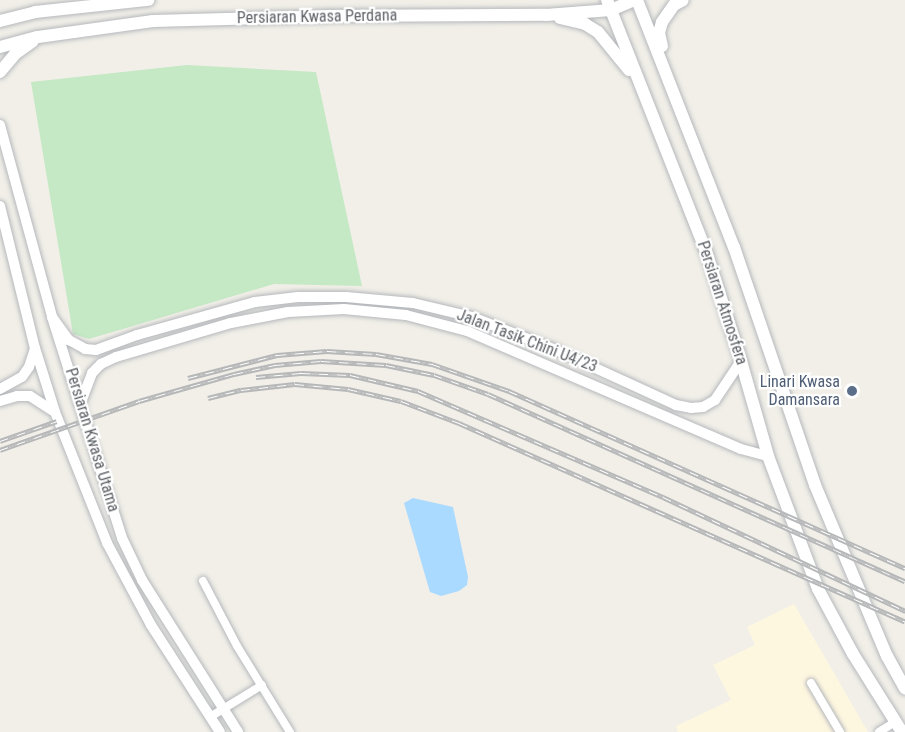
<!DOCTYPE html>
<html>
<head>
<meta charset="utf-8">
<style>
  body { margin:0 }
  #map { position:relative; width:905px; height:732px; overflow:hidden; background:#f1efe8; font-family:"Roboto Condensed",sans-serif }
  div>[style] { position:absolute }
  .commercial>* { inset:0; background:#fef7e0 }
  .green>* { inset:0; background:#c5e8c5 }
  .water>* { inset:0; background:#aadaff }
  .roads { filter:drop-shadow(0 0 2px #b5b8bc) drop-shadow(0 0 2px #b5b8bc) }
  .minor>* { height:8px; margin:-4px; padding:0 4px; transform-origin:4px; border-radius:4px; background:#fff }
  .tertiary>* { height:10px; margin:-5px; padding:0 5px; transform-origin:5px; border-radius:5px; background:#fff }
  .secondary>* { height:12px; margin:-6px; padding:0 6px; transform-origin:6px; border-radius:6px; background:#fff }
  .rail>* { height:5px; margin-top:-2.5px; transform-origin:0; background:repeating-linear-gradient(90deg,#fff 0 9px,#b6b7b8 0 18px); box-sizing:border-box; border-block:2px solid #b6b7b8 }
  .dots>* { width:16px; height:16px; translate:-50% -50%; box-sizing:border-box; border:3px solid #fff; border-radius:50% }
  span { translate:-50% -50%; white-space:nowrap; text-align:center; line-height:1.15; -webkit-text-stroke:4.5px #fff; paint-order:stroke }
  .street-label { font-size:16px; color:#5f6368 }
  .service-label { font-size:16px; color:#4e5e75 }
  .right { translate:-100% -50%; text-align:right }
</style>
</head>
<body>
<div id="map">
  <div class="commercial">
    <i style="clip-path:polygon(794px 604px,868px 732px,678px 732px,676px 726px,731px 700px,713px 665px,755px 645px,747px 627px)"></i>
  </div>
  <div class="green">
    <i style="clip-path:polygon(187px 65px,316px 72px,362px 286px,274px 284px,89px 339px,73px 334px,31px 82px)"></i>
  </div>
  <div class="water">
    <i style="clip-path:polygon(413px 498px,453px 507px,468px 577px,467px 585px,459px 591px,441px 596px,430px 592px,404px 503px)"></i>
  </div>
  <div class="roads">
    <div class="minor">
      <i style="left:203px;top:581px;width:73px;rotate:62.4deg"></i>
      <i style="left:237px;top:646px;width:101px;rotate:58.4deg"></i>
      <i style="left:811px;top:683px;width:57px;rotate:59.4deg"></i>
      <i style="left:210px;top:717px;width:61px;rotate:-31.6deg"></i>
      <i style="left:879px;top:732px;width:19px;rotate:-32deg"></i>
    </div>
    <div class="tertiary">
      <i style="left:0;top:125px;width:199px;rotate:74.8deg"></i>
      <i style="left:52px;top:317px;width:232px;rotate:72.4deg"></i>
      <i style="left:122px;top:538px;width:47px;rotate:64.5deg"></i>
      <i style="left:142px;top:580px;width:180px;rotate:57.7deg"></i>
      <i style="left:0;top:206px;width:146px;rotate:76.2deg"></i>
      <i style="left:35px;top:348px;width:67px;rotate:72.6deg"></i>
      <i style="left:55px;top:412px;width:141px;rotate:68.3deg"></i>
      <i style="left:107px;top:543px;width:93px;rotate:61.8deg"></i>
      <i style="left:151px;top:625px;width:127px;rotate:57.2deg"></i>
      <i style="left:52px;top:317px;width:29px;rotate:54deg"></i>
      <i style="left:69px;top:340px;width:18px;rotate:29deg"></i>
      <i style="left:85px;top:349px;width:11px;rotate:5deg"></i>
      <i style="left:96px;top:350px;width:44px;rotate:-20.1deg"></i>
      <i style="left:137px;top:335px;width:123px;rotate:-15.6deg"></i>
      <i style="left:255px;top:302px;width:43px;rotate:-6.6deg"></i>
      <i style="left:298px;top:297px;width:48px"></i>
      <i style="left:346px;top:297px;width:67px;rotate:5.1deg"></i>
      <i style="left:413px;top:303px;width:61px;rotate:13.3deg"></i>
      <i style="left:472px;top:317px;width:90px;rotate:21.4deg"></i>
      <i style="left:556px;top:350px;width:132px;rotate:24.6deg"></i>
      <i style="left:676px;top:405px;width:15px;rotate:11deg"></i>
      <i style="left:691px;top:408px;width:12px;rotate:-5deg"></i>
      <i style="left:703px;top:407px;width:14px;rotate:-30deg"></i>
      <i style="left:715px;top:400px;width:47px;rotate:-56.3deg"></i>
      <i style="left:0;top:389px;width:25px;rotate:-29deg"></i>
      <i style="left:22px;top:377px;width:12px;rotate:-55deg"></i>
      <i style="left:29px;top:367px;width:19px;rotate:-72deg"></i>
      <i style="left:0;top:401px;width:18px;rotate:-16deg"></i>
      <i style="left:17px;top:396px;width:13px"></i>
      <i style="left:30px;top:396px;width:30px;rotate:33deg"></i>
      <i style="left:81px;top:402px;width:31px;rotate:-69deg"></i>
      <i style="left:92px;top:373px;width:13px;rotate:-45deg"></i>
      <i style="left:101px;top:364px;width:17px;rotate:-25deg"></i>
      <i style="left:116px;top:357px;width:120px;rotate:-16.5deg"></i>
      <i style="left:231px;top:323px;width:58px;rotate:-10.9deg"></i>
      <i style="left:288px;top:312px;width:56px;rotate:-3.1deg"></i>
      <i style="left:344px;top:309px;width:62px;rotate:5.5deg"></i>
      <i style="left:406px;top:315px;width:63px;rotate:14.7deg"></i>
      <i style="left:467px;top:331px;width:298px;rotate:23.3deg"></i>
      <i style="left:741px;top:449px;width:28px;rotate:15deg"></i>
    </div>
    <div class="secondary">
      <i style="left:607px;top:0;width:270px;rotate:68.5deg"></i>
      <i style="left:706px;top:251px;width:115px;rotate:72.3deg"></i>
      <i style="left:741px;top:361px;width:99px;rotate:74.1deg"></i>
      <i style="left:768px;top:456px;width:142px;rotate:69.4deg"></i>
      <i style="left:818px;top:589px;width:74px;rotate:61.7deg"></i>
      <i style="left:853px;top:654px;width:92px;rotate:57.9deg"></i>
      <i style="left:637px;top:0;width:265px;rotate:68.6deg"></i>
      <i style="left:734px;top:247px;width:251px;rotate:71.2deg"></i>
      <i style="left:815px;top:485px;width:186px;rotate:67.2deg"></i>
      <i style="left:887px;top:656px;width:37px;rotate:61deg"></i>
      <i style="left:560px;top:18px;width:26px;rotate:13deg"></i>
      <i style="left:585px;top:24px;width:15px;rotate:32deg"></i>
      <i style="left:598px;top:32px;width:49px;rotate:50.8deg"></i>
      <i style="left:0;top:21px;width:36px;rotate:-14deg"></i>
      <i style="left:35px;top:12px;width:114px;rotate:-6.1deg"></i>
      <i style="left:662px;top:46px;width:13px;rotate:-103deg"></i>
      <i style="left:659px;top:33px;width:11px;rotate:-75deg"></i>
      <i style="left:662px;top:22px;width:21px;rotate:-55deg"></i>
      <i style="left:674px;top:5px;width:10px;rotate:-29deg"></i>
      <i style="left:0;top:47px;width:39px;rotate:-15deg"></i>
      <i style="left:38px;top:37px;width:116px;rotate:-7.9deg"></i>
      <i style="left:153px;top:21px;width:174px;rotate:-1.6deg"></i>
      <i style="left:327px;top:16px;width:219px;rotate:-0.3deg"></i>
      <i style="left:546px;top:15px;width:65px;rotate:-4.4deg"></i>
      <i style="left:611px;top:10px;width:26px;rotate:-23deg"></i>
      <i style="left:0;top:72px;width:23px;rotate:-50deg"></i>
      <i style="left:15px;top:54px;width:22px;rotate:-36deg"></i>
    </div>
  </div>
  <div class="rail">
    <i style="left:256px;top:377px;width:45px;rotate:-5.1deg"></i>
    <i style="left:301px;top:373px;width:49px;rotate:2.3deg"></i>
    <i style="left:350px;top:375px;width:70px;rotate:13.2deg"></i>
    <i style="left:418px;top:391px;width:267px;rotate:23.4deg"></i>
    <i style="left:663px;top:497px;width:268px;rotate:25.2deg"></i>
    <i style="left:188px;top:378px;width:92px;rotate:-14.5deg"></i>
    <i style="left:277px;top:355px;width:50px;rotate:-4.6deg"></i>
    <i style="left:327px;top:351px;width:49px;rotate:3.5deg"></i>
    <i style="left:376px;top:354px;width:57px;rotate:10.1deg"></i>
    <i style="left:432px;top:364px;width:82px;rotate:19.3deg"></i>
    <i style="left:509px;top:391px;width:434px;rotate:24.1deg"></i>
    <i style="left:208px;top:398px;width:34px;rotate:-14deg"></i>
    <i style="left:241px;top:390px;width:54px;rotate:-6.3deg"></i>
    <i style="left:295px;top:384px;width:53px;rotate:5.4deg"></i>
    <i style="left:348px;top:389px;width:54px;rotate:12.8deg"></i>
    <i style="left:401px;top:401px;width:62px;rotate:20.8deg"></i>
    <i style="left:459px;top:423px;width:488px;rotate:24deg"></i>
    <i style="left:0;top:441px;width:60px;rotate:-19.3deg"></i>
    <i style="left:0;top:450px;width:147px;rotate:-19.4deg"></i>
    <i style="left:139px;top:401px;width:99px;rotate:-15.9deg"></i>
    <i style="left:234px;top:374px;width:42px;rotate:-12.4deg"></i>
    <i style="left:275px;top:365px;width:46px;rotate:-5deg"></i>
    <i style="left:321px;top:361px;width:65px;rotate:3.5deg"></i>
    <i style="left:386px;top:365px;width:49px;rotate:11.8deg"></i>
    <i style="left:434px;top:375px;width:57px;rotate:19.4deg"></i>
    <i style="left:488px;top:394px;width:457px;rotate:24.2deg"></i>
  </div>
  <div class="dots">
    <i style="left:852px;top:391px;background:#5c6f8a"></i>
  </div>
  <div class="street-label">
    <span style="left:317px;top:17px;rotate:-1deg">Persiaran Kwasa Perdana</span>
    <span style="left:722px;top:303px;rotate:72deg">Persiaran Atmosfera</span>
    <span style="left:527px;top:341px;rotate:21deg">Jalan Tasik Chini U4/23</span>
    <span style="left:92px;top:440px;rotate:73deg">Persiaran Kwasa Utama</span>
  </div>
  <div class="service-label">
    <span class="right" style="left:840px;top:391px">Linari Kwasa<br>Damansara</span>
  </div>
</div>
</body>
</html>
